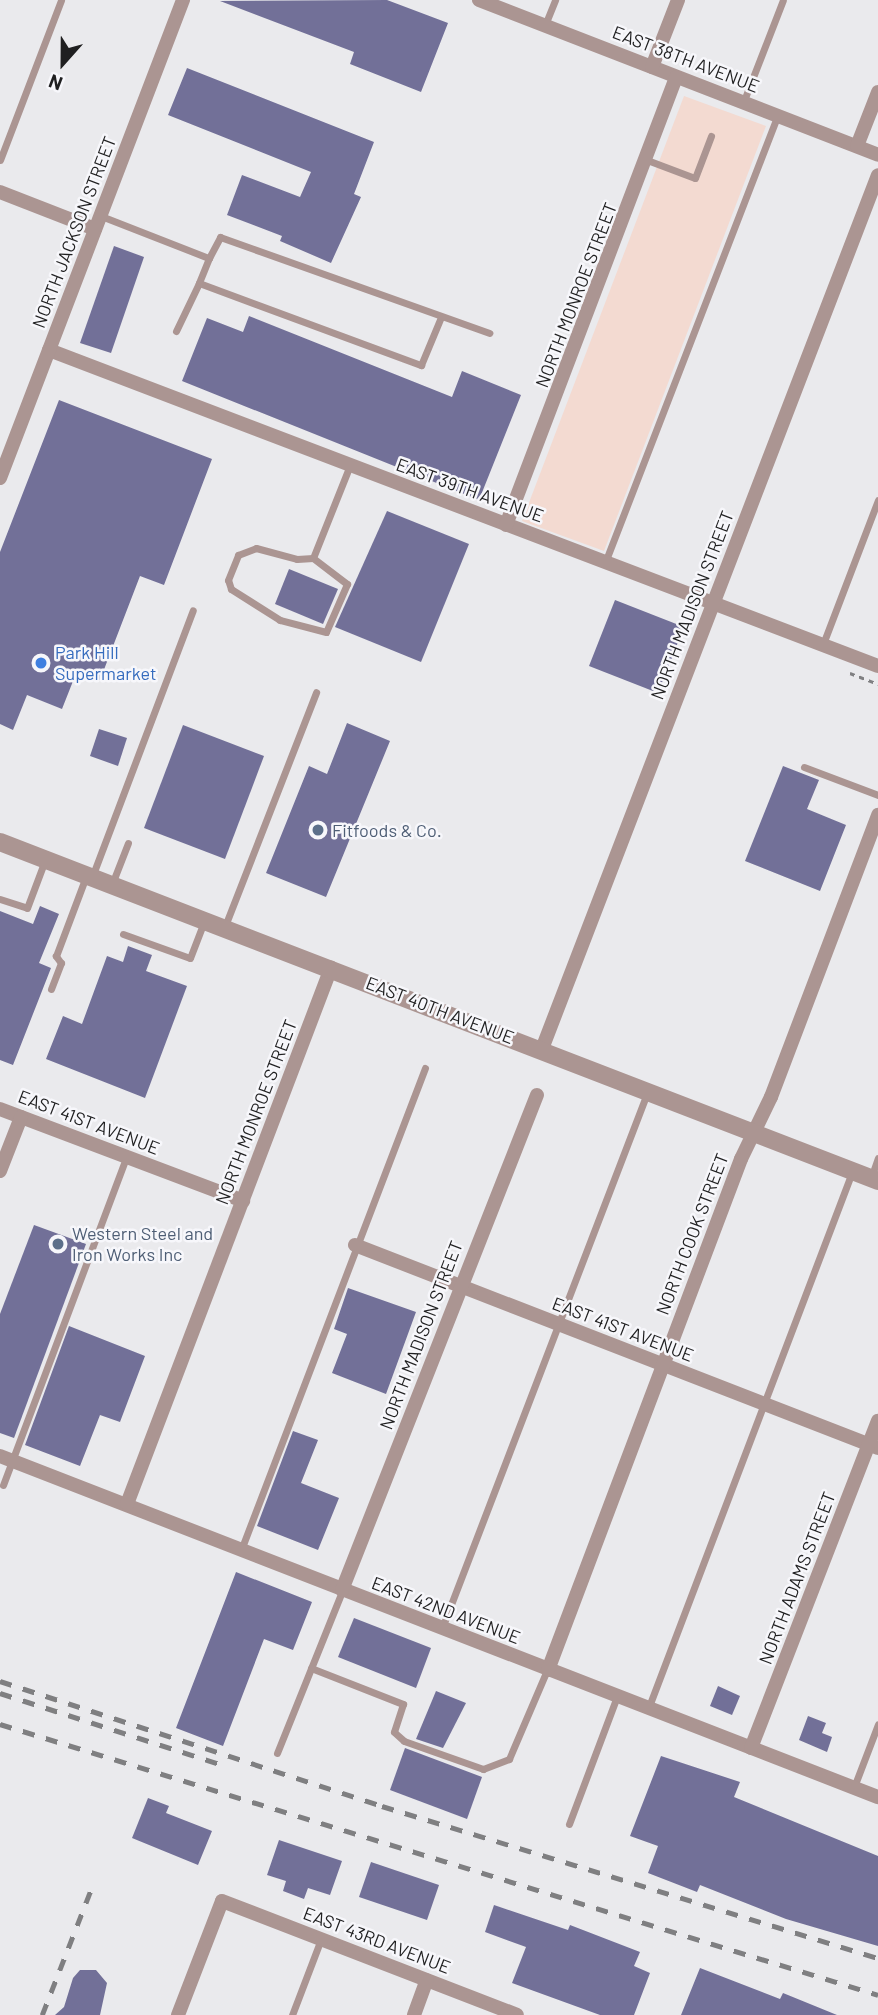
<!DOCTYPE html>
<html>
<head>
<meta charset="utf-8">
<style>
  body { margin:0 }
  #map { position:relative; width:878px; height:2015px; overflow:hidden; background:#eaeaed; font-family:Barlow,sans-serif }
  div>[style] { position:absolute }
  .commercial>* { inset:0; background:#f3dad1 }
  .building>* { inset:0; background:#727098 }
  .path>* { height:2.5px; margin-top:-1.25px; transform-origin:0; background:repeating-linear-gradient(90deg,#808082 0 5px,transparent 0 10px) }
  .service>* { height:7px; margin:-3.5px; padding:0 3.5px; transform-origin:3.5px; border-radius:3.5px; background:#ab9592 }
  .minor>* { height:14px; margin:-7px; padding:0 7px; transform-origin:7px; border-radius:7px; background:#ab9592 }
  .tertiary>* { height:18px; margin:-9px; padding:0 9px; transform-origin:9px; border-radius:9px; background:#ab9592 }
  .rail>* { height:4.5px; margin-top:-2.25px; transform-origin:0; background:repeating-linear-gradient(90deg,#7f7f81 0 12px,transparent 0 24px) }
  .dots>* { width:19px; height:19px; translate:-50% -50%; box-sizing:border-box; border:4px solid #f7f7fb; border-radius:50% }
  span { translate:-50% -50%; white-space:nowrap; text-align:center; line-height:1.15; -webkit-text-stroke:5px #f7f7fb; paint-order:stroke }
  .street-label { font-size:18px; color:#1f1f20 }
  .shop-label { font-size:18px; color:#366cbe }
  .left { translate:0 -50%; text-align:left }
  .service-label { font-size:18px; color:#4e5e75 }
  .north { position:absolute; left:28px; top:28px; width:70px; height:70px; -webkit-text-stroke:5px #f7f7fb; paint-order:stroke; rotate:201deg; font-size:19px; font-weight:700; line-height:28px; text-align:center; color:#1f1f20 }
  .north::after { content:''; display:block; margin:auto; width:24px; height:32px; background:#1f1f20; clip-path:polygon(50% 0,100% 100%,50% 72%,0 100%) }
</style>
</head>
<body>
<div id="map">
  <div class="commercial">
    <i style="clip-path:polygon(684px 96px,766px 126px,604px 551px,522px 521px)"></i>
  </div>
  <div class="building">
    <i style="clip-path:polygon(387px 0,448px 23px,421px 92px,350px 64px,354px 52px,220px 1px)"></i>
    <i style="clip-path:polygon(187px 68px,374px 142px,354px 194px,361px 197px,331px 263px,280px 241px,282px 236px,227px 215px,242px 175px,300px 197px,311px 172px,168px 115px)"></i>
    <i style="clip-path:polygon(114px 246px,144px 257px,111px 353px,80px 343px)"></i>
    <i style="clip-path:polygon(249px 316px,452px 397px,462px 371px,521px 395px,479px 500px,182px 381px,207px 318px,243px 332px)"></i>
    <i style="clip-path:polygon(59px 400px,212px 459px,164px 585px,140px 576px,100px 680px,77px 671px,62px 709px,27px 695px,13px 730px,0 724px,0 552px)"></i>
    <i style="clip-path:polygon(387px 511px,469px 544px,421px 662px,335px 627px)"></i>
    <i style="clip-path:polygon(289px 569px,338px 589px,323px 624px,275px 604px)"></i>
    <i style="clip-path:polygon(615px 600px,684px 627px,658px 693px,589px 666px)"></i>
    <i style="clip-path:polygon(347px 723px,390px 741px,326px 897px,266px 873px,309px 766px,327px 774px)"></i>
    <i style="clip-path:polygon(183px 725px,264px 756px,225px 859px,144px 828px)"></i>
    <i style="clip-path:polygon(99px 729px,127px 738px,118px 766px,90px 756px)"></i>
    <i style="clip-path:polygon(783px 766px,819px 780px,807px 809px,846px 825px,820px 891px,745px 861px)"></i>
    <i style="clip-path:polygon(40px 906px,59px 914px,39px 963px,51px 968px,13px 1065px,0 1060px,0 911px,33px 924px)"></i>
    <i style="clip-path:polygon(128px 946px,152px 955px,146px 971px,187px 986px,145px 1098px,46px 1059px,63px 1016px,82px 1024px,107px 956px,123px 962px)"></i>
    <i style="clip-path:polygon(34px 1225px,86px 1244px,14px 1438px,0 1433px,0 1314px)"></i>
    <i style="clip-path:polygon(348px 1288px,416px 1312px,386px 1394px,332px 1373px,347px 1334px,334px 1329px)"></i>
    <i style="clip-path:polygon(69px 1326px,145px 1356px,120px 1422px,100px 1415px,80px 1466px,25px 1445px)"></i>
    <i style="clip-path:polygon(293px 1431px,318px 1440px,301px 1483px,339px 1498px,318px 1550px,257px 1526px)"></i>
    <i style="clip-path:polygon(236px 1572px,312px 1602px,293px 1650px,264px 1639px,223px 1746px,176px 1728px)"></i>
    <i style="clip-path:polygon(354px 1618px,431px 1648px,416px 1688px,338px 1657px)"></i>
    <i style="clip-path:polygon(718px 1686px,740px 1696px,732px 1715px,710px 1706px)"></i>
    <i style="clip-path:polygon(436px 1691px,466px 1703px,443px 1748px,416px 1739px)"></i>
    <i style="clip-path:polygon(808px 1716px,826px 1723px,822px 1733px,832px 1737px,827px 1752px,799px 1740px)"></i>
    <i style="clip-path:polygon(405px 1748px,482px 1777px,467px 1819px,390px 1790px)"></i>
    <i style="clip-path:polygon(661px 1756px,740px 1782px,734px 1797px,878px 1856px,878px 1946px,786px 1919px,700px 1885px,697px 1892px,648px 1873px,658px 1846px,630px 1836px)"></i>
    <i style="clip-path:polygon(148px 1798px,169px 1806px,166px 1813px,212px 1831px,198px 1865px,132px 1838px)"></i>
    <i style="clip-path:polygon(279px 1840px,342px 1861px,330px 1895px,308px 1888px,304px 1899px,283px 1891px,286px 1881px,267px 1875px)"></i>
    <i style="clip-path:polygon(371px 1862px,439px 1885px,427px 1920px,359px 1897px)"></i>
    <i style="clip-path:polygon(494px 1905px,568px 1930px,570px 1925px,640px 1952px,634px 1966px,650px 1973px,634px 2015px,600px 2015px,512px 1983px,526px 1947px,485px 1932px)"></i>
    <i style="clip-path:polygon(700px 1968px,780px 1999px,783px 1993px,837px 2015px,681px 2015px)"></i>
    <i style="clip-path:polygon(80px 1970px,96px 1970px,107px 1983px,100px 2015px,55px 2015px,64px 2007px,73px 1978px)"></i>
  </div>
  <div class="path">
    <i style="left:850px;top:673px;width:30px;rotate:21deg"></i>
  </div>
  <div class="service">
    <i style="left:545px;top:25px;width:27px;rotate:-68deg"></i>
    <i style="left:743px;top:103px;width:110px;rotate:-68.8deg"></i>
    <i style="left:0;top:160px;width:171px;rotate:-69.1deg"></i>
    <i style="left:647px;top:160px;width:51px;rotate:20.6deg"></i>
    <i style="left:695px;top:178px;width:45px;rotate:-69.1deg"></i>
    <i style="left:101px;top:216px;width:116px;rotate:21.3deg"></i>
    <i style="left:209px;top:258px;width:27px;rotate:112deg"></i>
    <i style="left:199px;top:283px;width:237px;rotate:20.3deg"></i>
    <i style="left:421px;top:365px;width:52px;rotate:-67.4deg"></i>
    <i style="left:209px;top:258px;width:24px;rotate:-62deg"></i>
    <i style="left:220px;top:237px;width:286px;rotate:19.6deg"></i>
    <i style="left:176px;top:331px;width:53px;rotate:-64.4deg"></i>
    <i style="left:256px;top:548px;width:42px;rotate:15deg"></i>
    <i style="left:297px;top:559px;width:16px;rotate:-4deg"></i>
    <i style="left:313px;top:558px;width:43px;rotate:37.4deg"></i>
    <i style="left:347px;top:584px;width:52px;rotate:113.6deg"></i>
    <i style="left:326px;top:632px;width:48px;rotate:-165.4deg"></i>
    <i style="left:280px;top:620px;width:58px;rotate:-147.7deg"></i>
    <i style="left:231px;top:589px;width:9px;rotate:-108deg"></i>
    <i style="left:228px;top:580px;width:27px;rotate:-68deg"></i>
    <i style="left:238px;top:555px;width:19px;rotate:-21deg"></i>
    <i style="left:313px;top:558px;width:100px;rotate:-68.3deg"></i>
    <i style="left:606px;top:560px;width:476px;rotate:-68.9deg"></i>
    <i style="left:823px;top:644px;width:154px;rotate:-69.1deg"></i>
    <i style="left:804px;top:767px;width:79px;rotate:20.7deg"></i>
    <i style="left:92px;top:877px;width:285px;rotate:-69.3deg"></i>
    <i style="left:112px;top:884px;width:44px;rotate:-68.7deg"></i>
    <i style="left:0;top:899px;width:28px;rotate:18deg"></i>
    <i style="left:27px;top:908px;width:51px;rotate:-69.4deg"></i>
    <i style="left:225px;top:926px;width:251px;rotate:-68.7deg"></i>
    <i style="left:123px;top:934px;width:71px;rotate:19.7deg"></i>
    <i style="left:190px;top:958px;width:40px;rotate:-69deg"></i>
    <i style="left:51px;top:989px;width:28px;rotate:-69deg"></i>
    <i style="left:61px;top:963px;width:9px;rotate:-126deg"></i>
    <i style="left:56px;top:956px;width:85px;rotate:-69.4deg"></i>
    <i style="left:871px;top:1178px;width:21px;rotate:-71deg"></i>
    <i style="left:3px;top:1485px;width:350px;rotate:-69.4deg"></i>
    <i style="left:241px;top:1550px;width:516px;rotate:-69.11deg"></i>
    <i style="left:442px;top:1628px;width:573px;rotate:-69.03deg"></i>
    <i style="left:311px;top:1668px;width:99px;rotate:21.4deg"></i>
    <i style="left:403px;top:1704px;width:29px;rotate:108deg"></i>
    <i style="left:394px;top:1732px;width:13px;rotate:42deg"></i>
    <i style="left:404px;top:1741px;width:84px;rotate:19.5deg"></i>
    <i style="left:483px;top:1769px;width:28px;rotate:-21deg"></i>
    <i style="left:509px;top:1759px;width:97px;rotate:-66.9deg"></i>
    <i style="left:648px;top:1709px;width:574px;rotate:-69.2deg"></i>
    <i style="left:277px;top:1753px;width:175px;rotate:-68.1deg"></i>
    <i style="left:854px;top:1787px;width:67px;rotate:-69.1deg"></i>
    <i style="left:569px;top:1824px;width:137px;rotate:-69.4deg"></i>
    <i style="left:292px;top:2015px;width:81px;rotate:-69.1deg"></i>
  </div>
  <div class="minor">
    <i style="left:479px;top:0;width:428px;rotate:21.2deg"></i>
    <i style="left:652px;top:67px;width:72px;rotate:-68.8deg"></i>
    <i style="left:857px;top:146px;width:58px;rotate:-68.7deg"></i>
    <i style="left:0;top:192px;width:102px;rotate:21.3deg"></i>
    <i style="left:49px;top:350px;width:887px;rotate:20.87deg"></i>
    <i style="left:0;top:478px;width:512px;rotate:-69.05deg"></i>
    <i style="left:506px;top:525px;width:479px;rotate:-69.2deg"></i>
    <i style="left:542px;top:1049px;width:936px;rotate:-68.97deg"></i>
    <i style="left:0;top:1109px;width:260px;rotate:20.7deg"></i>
    <i style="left:0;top:1171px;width:58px;rotate:-68.7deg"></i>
    <i style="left:355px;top:1245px;width:561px;rotate:21.21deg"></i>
    <i style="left:0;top:1456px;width:942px;rotate:21.23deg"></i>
    <i style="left:127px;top:1504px;width:574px;rotate:-69.16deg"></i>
    <i style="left:342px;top:1590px;width:532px;rotate:-68.5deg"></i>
    <i style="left:548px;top:1670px;width:546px;rotate:-69.31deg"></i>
    <i style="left:741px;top:1159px;width:69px;rotate:-64.2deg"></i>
    <i style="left:771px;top:1097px;width:302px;rotate:-69.2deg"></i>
    <i style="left:751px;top:1748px;width:351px;rotate:-68.8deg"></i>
    <i style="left:178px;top:2015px;width:122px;rotate:-68.9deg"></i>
    <i style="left:222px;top:1901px;width:316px;rotate:21.1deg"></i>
    <i style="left:414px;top:2015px;width:37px;rotate:-70deg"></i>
  </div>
  <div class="tertiary">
    <i style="left:0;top:842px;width:941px;rotate:21.11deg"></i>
  </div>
  <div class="rail">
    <i style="left:0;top:1681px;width:402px;rotate:18.1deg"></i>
    <i style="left:382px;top:1806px;width:519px;rotate:17.04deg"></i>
    <i style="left:0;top:1693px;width:237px;rotate:17.9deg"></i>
    <i style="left:0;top:1724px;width:919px;rotate:17.15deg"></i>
    <i style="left:42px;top:2015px;width:135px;rotate:-68.7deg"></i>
  </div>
  <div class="dots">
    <i style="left:41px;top:663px;background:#3f7fe0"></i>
    <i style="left:318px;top:830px;background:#5c6f8a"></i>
    <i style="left:58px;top:1244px;background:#5c6f8a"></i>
  </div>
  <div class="street-label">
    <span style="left:686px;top:59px;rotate:21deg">EAST 38TH AVENUE</span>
    <span style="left:74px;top:232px;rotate:-69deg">NORTH JACKSON STREET</span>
    <span style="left:576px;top:295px;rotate:-69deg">NORTH MONROE STREET</span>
    <span style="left:470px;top:490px;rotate:20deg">EAST 39TH AVENUE</span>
    <span style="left:692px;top:605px;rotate:-69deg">NORTH MADISON STREET</span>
    <span style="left:440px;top:1010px;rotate:21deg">EAST 40TH AVENUE</span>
    <span style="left:256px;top:1112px;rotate:-69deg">NORTH MONROE STREET</span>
    <span style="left:89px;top:1122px;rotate:21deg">EAST 41ST AVENUE</span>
    <span style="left:692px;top:1234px;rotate:-69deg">NORTH COOK STREET</span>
    <span style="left:623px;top:1329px;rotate:21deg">EAST 41ST AVENUE</span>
    <span style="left:421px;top:1335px;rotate:-69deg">NORTH MADISON STREET</span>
    <span style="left:797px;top:1578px;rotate:-69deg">NORTH ADAMS STREET</span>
    <span style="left:446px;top:1610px;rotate:21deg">EAST 42ND AVENUE</span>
    <span style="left:377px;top:1940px;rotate:21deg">EAST 43RD AVENUE</span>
  </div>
  <div class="shop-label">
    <span class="left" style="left:55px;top:663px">Park Hill<br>Supermarket</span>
  </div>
  <div class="service-label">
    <span class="left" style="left:332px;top:830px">Fitfoods &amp; Co.</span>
    <span class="left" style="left:72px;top:1244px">Western Steel and<br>Iron Works Inc</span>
  </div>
  <div class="north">N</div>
</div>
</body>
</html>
